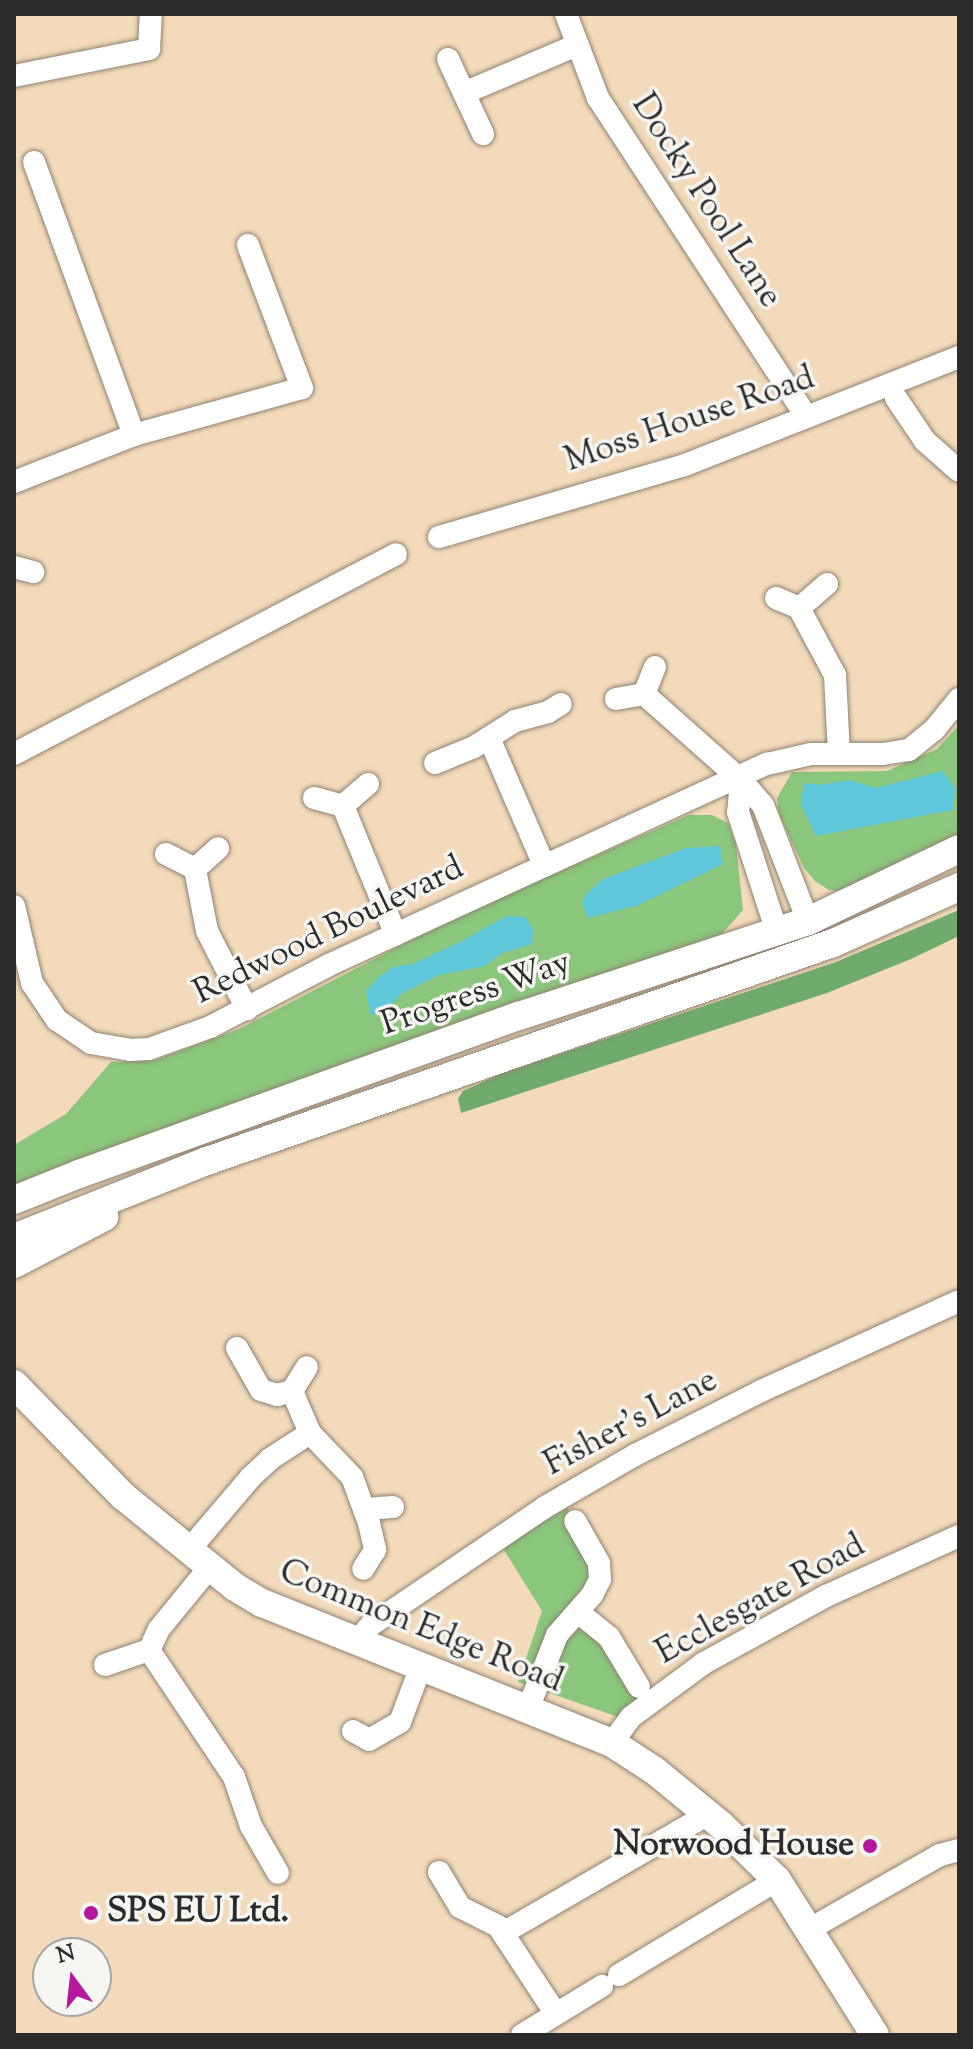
<!DOCTYPE html>
<html>
<head>
<meta charset="utf-8">
<style>
  body { margin:0 }
  #map { position:relative; width:973px; height:2049px; overflow:hidden; background:#f3daba; font-family:"Sorts Mill Goudy",serif }
  div>[style] { position:absolute }
  .green>* { inset:0; background:#8ac67b }
  .forest>* { inset:0; background:#6fab6b }
  .water>* { inset:0; background:#5fc8da }
  .roads { filter:drop-shadow(0 0 2px #8f8272) drop-shadow(0 0 2px #8f8272) }
  .minor>* { height:22px; margin:-11px; padding:0 11px; transform-origin:11px; border-radius:11px; background:#fff }
  .major>* { height:28px; margin:-14px; padding:0 14px; transform-origin:14px; border-radius:14px; background:#fff }
  .dots>* { width:22px; height:22px; translate:-50% -50%; box-sizing:border-box; border:4px solid #f6f6f2; border-radius:50% }
  span { translate:-50% -50%; white-space:nowrap; text-align:center; line-height:1.15; -webkit-text-stroke:7px #f6f6f2; paint-order:stroke }
  .street-label { font-size:34px; color:#2b2b2b }
  .poi-label { font-size:34px; color:#2b2b2b; font-weight:700 }
  .right { translate:-100% -50%; text-align:right }
  .left { translate:0 -50%; text-align:left }
  .frame { position:absolute; inset:0; border:16px solid #2b2b2b; pointer-events:none }
  .north { position:absolute; left:32px; top:1937px; width:80px; height:80px; box-sizing:border-box; background:#f6f6f2; border:2px solid #a5a5a2; border-radius:50%; rotate:345deg; font-size:22px; font-weight:700; line-height:32px; text-align:center; color:#2b2b2b }
  .north::after { content:''; display:block; margin:auto; width:28px; height:36px; background:#b5179e; clip-path:polygon(50% 0,100% 100%,50% 72%,0 100%) }
</style>
</head>
<body>
<div id="map">
  <div class="green">
    <i style="clip-path:polygon(959px 725px,959px 836px,847px 892px,829px 890px,815px 881px,804px 868px,779px 814px,777px 798px,792px 772px,887px 771px,937px 749px)"></i>
    <i style="clip-path:polygon(689px 815px,712px 815px,728px 823px,736px 845px,743px 910px,722px 934px,575px 984px,14px 1192px,14px 1145px,66px 1114px,111px 1062px,156px 1060px,239px 1029px,460px 915px)"></i>
    <i style="clip-path:polygon(567px 1508px,599px 1563px,578px 1612px,645px 1697px,621px 1718px,518px 1682px,542px 1611px,502px 1547px)"></i>
  </div>
  <div class="forest">
    <i style="clip-path:polygon(959px 910px,959px 936px,911px 959px,827px 993px,461px 1113px,458px 1099px,463px 1091px,503px 1073px,836px 962px)"></i>
  </div>
  <div class="water">
    <i style="clip-path:polygon(943px 771px,955px 789px,953px 810px,816px 836px,801px 804px,804px 783px,821px 785px,849px 780px,876px 788px)"></i>
    <i style="clip-path:polygon(720px 846px,723px 864px,639px 905px,588px 918px,582px 903px,586px 894px,603px 879px,686px 848px)"></i>
    <i style="clip-path:polygon(507px 916px,525px 917px,533px 929px,532px 944px,502px 953px,485px 966px,439px 975px,401px 994px,384px 1013px,370px 1014px,366px 991px,379px 977px,393px 967px,413px 964px,462px 941px)"></i>
  </div>
  <div class="roads">
    <div class="minor">
      <i style="left:566px;top:14px;width:90px;rotate:69.1deg"></i>
      <i style="left:598px;top:98px;width:381px;rotate:56.8deg"></i>
      <i style="left:448px;top:59px;width:83px;rotate:65deg"></i>
      <i style="left:14px;top:76px;width:138px;rotate:-11.3deg"></i>
      <i style="left:149px;top:49px;width:35px;rotate:-87deg"></i>
      <i style="left:464px;top:93px;width:123px;rotate:-23deg"></i>
      <i style="left:34px;top:162px;width:291px;rotate:69.9deg"></i>
      <i style="left:896px;top:398px;width:52px;rotate:56deg"></i>
      <i style="left:925px;top:441px;width:45px;rotate:41.4deg"></i>
      <i style="left:14px;top:482px;width:129px;rotate:-21.4deg"></i>
      <i style="left:134px;top:435px;width:174px;rotate:-15.6deg"></i>
      <i style="left:302px;top:388px;width:153px;rotate:-110.7deg"></i>
      <i style="left:439px;top:537px;width:256px;rotate:-16.3deg"></i>
      <i style="left:685px;top:465px;width:295px;rotate:-21.5deg"></i>
      <i style="left:14px;top:567px;width:20px;rotate:15deg"></i>
      <i style="left:827px;top:584px;width:37px;rotate:139deg"></i>
      <i style="left:799px;top:608px;width:76px;rotate:61.8deg"></i>
      <i style="left:835px;top:675px;width:78px;rotate:87.1deg"></i>
      <i style="left:776px;top:598px;width:25px;rotate:23deg"></i>
      <i style="left:655px;top:667px;width:29px;rotate:112deg"></i>
      <i style="left:644px;top:694px;width:130px;rotate:41.6deg"></i>
      <i style="left:741px;top:780px;width:33px;rotate:49deg"></i>
      <i style="left:763px;top:805px;width:124px;rotate:68.8deg"></i>
      <i style="left:616px;top:699px;width:28px;rotate:-10deg"></i>
      <i style="left:489px;top:738px;width:138px;rotate:66.6deg"></i>
      <i style="left:14px;top:754px;width:431px;rotate:-27.6deg"></i>
      <i style="left:435px;top:763px;width:42px;rotate:-22.3deg"></i>
      <i style="left:474px;top:747px;width:49px;rotate:-32.4deg"></i>
      <i style="left:515px;top:721px;width:34px;rotate:-15deg"></i>
      <i style="left:548px;top:712px;width:15px;rotate:-32deg"></i>
      <i style="left:741px;top:780px;width:32px;rotate:95deg"></i>
      <i style="left:738px;top:812px;width:126px;rotate:72deg"></i>
      <i style="left:368px;top:784px;width:33px;rotate:139deg"></i>
      <i style="left:343px;top:806px;width:139px;rotate:67.7deg"></i>
      <i style="left:314px;top:798px;width:30px;rotate:15deg"></i>
      <i style="left:166px;top:854px;width:33px;rotate:27deg"></i>
      <i style="left:195px;top:869px;width:63px;rotate:79deg"></i>
      <i style="left:207px;top:931px;width:88px;rotate:62.9deg"></i>
      <i style="left:195px;top:869px;width:31px;rotate:-42deg"></i>
      <i style="left:14px;top:906px;width:79px;rotate:76.8deg"></i>
      <i style="left:32px;top:983px;width:45px;rotate:56deg"></i>
      <i style="left:57px;top:1020px;width:41px;rotate:34.1deg"></i>
      <i style="left:91px;top:1043px;width:40px;rotate:10deg"></i>
      <i style="left:130px;top:1050px;width:19px;rotate:-3deg"></i>
      <i style="left:149px;top:1049px;width:65px;rotate:-19.8deg"></i>
      <i style="left:210px;top:1027px;width:134px;rotate:-27.5deg"></i>
      <i style="left:329px;top:965px;width:482px;rotate:-24.7deg"></i>
      <i style="left:767px;top:764px;width:45px;rotate:-12.8deg"></i>
      <i style="left:811px;top:754px;width:72px"></i>
      <i style="left:883px;top:754px;width:26px;rotate:-9deg"></i>
      <i style="left:909px;top:750px;width:32px;rotate:-39deg"></i>
      <i style="left:934px;top:730px;width:40px;rotate:-51deg"></i>
      <i style="left:237px;top:1348px;width:48px;rotate:60.3deg"></i>
      <i style="left:261px;top:1390px;width:17px;rotate:17deg"></i>
      <i style="left:277px;top:1395px;width:16px;rotate:-15deg"></i>
      <i style="left:292px;top:1391px;width:46px;rotate:66.8deg"></i>
      <i style="left:310px;top:1433px;width:61px;rotate:46.3deg"></i>
      <i style="left:352px;top:1477px;width:49px;rotate:69.7deg"></i>
      <i style="left:369px;top:1523px;width:28px;rotate:77deg"></i>
      <i style="left:375px;top:1550px;width:22px;rotate:122deg"></i>
      <i style="left:292px;top:1391px;width:28px;rotate:-58deg"></i>
      <i style="left:365px;top:1509px;width:28px;rotate:-4deg"></i>
      <i style="left:188px;top:1551px;width:97px;rotate:-49.6deg"></i>
      <i style="left:251px;top:1477px;width:26px;rotate:-43deg"></i>
      <i style="left:270px;top:1459px;width:48px;rotate:-33deg"></i>
      <i style="left:209px;top:1568px;width:79px;rotate:129.3deg"></i>
      <i style="left:159px;top:1629px;width:23px;rotate:115deg"></i>
      <i style="left:149px;top:1650px;width:153px;rotate:56.2deg"></i>
      <i style="left:234px;top:1777px;width:52px;rotate:70.9deg"></i>
      <i style="left:251px;top:1826px;width:54px;rotate:60.1deg"></i>
      <i style="left:578px;top:1612px;width:40px;rotate:39deg"></i>
      <i style="left:609px;top:1637px;width:58px;rotate:59deg"></i>
      <i style="left:357px;top:1641px;width:21px;rotate:-49deg"></i>
      <i style="left:371px;top:1625px;width:210px;rotate:-34.1deg"></i>
      <i style="left:545px;top:1507px;width:104px;rotate:-30deg"></i>
      <i style="left:635px;top:1455px;width:141px;rotate:-26.9deg"></i>
      <i style="left:761px;top:1391px;width:217px;rotate:-24.4deg"></i>
      <i style="left:105px;top:1665px;width:46px;rotate:-18.8deg"></i>
      <i style="left:528px;top:1709px;width:79px;rotate:-68.6deg"></i>
      <i style="left:557px;top:1635px;width:53px;rotate:-48.8deg"></i>
      <i style="left:592px;top:1595px;width:18px;rotate:-63deg"></i>
      <i style="left:600px;top:1579px;width:16px;rotate:-94deg"></i>
      <i style="left:599px;top:1563px;width:48px;rotate:-119.7deg"></i>
      <i style="left:353px;top:1731px;width:18px;rotate:29deg"></i>
      <i style="left:369px;top:1740px;width:36px;rotate:-30deg"></i>
      <i style="left:400px;top:1722px;width:60px;rotate:-69.4deg"></i>
      <i style="left:612px;top:1743px;width:32px;rotate:-54deg"></i>
      <i style="left:631px;top:1717px;width:91px;rotate:-36.5deg"></i>
      <i style="left:704px;top:1663px;width:139px;rotate:-28.8deg"></i>
      <i style="left:826px;top:1596px;width:146px;rotate:-24.3deg"></i>
      <i style="left:439px;top:1872px;width:41px;rotate:59deg"></i>
      <i style="left:460px;top:1907px;width:42px;rotate:26.6deg"></i>
      <i style="left:498px;top:1926px;width:105px;rotate:56.6deg"></i>
      <i style="left:808px;top:1930px;width:152px;rotate:-29.6deg"></i>
      <i style="left:940px;top:1855px;width:20px;rotate:-15deg"></i>
      <i style="left:503px;top:1933px;width:237px;rotate:-30.1deg"></i>
      <i style="left:619px;top:1975px;width:184px;rotate:-31deg"></i>
      <i style="left:522px;top:2035px;width:94px;rotate:-31.5deg"></i>
    </div>
    <div class="major">
      <i style="left:14px;top:1200px;width:70px;rotate:-21.8deg"></i>
      <i style="left:79px;top:1174px;width:468px;rotate:-19.8deg"></i>
      <i style="left:519px;top:1016px;width:304px;rotate:-18.2deg"></i>
      <i style="left:808px;top:921px;width:167px;rotate:-25.5deg"></i>
      <i style="left:14px;top:1238px;width:208px;rotate:-21.8deg"></i>
      <i style="left:207px;top:1161px;width:663px;rotate:-19.2deg"></i>
      <i style="left:833px;top:943px;width:138px;rotate:-24deg"></i>
      <i style="left:14px;top:1264px;width:102px;rotate:-27.6deg"></i>
      <i style="left:14px;top:1384px;width:156px;rotate:45.8deg"></i>
      <i style="left:123px;top:1496px;width:144px;rotate:39.1deg"></i>
      <i style="left:235px;top:1587px;width:31px;rotate:31deg"></i>
      <i style="left:262px;top:1603px;width:377px;rotate:21.8deg"></i>
      <i style="left:612px;top:1743px;width:51px;rotate:33.1deg"></i>
      <i style="left:655px;top:1771px;width:85px;rotate:39.3deg"></i>
      <i style="left:721px;top:1825px;width:78px;rotate:44.5deg"></i>
      <i style="left:777px;top:1880px;width:183px;rotate:57.7deg"></i>
    </div>
  </div>
  <div class="dots">
    <i style="left:870px;top:1846px;background:#b5179e"></i>
    <i style="left:91px;top:1913px;background:#b5179e"></i>
  </div>
  <div class="street-label">
    <span style="left:706px;top:201px;rotate:57deg">Docky Pool Lane</span>
    <span style="left:690px;top:420px;rotate:-19deg">Moss House Road</span>
    <span style="left:329px;top:931px;rotate:-26deg">Redwood Boulevard</span>
    <span style="left:476px;top:994px;rotate:-19deg">Progress Way</span>
    <span style="left:631px;top:1423px;rotate:-28deg">Fisher's Lane</span>
    <span style="left:761px;top:1600px;rotate:-29deg">Ecclesgate Road</span>
    <span style="left:421px;top:1627px;rotate:22deg">Common Edge Road</span>
  </div>
  <div class="poi-label">
    <span class="right" style="left:854px;top:1846px">Norwood House</span>
    <span class="left" style="left:107px;top:1913px">SPS EU Ltd.</span>
  </div>
  <div class="frame"></div>
  <div class="north">N</div>
</div>
</body>
</html>
